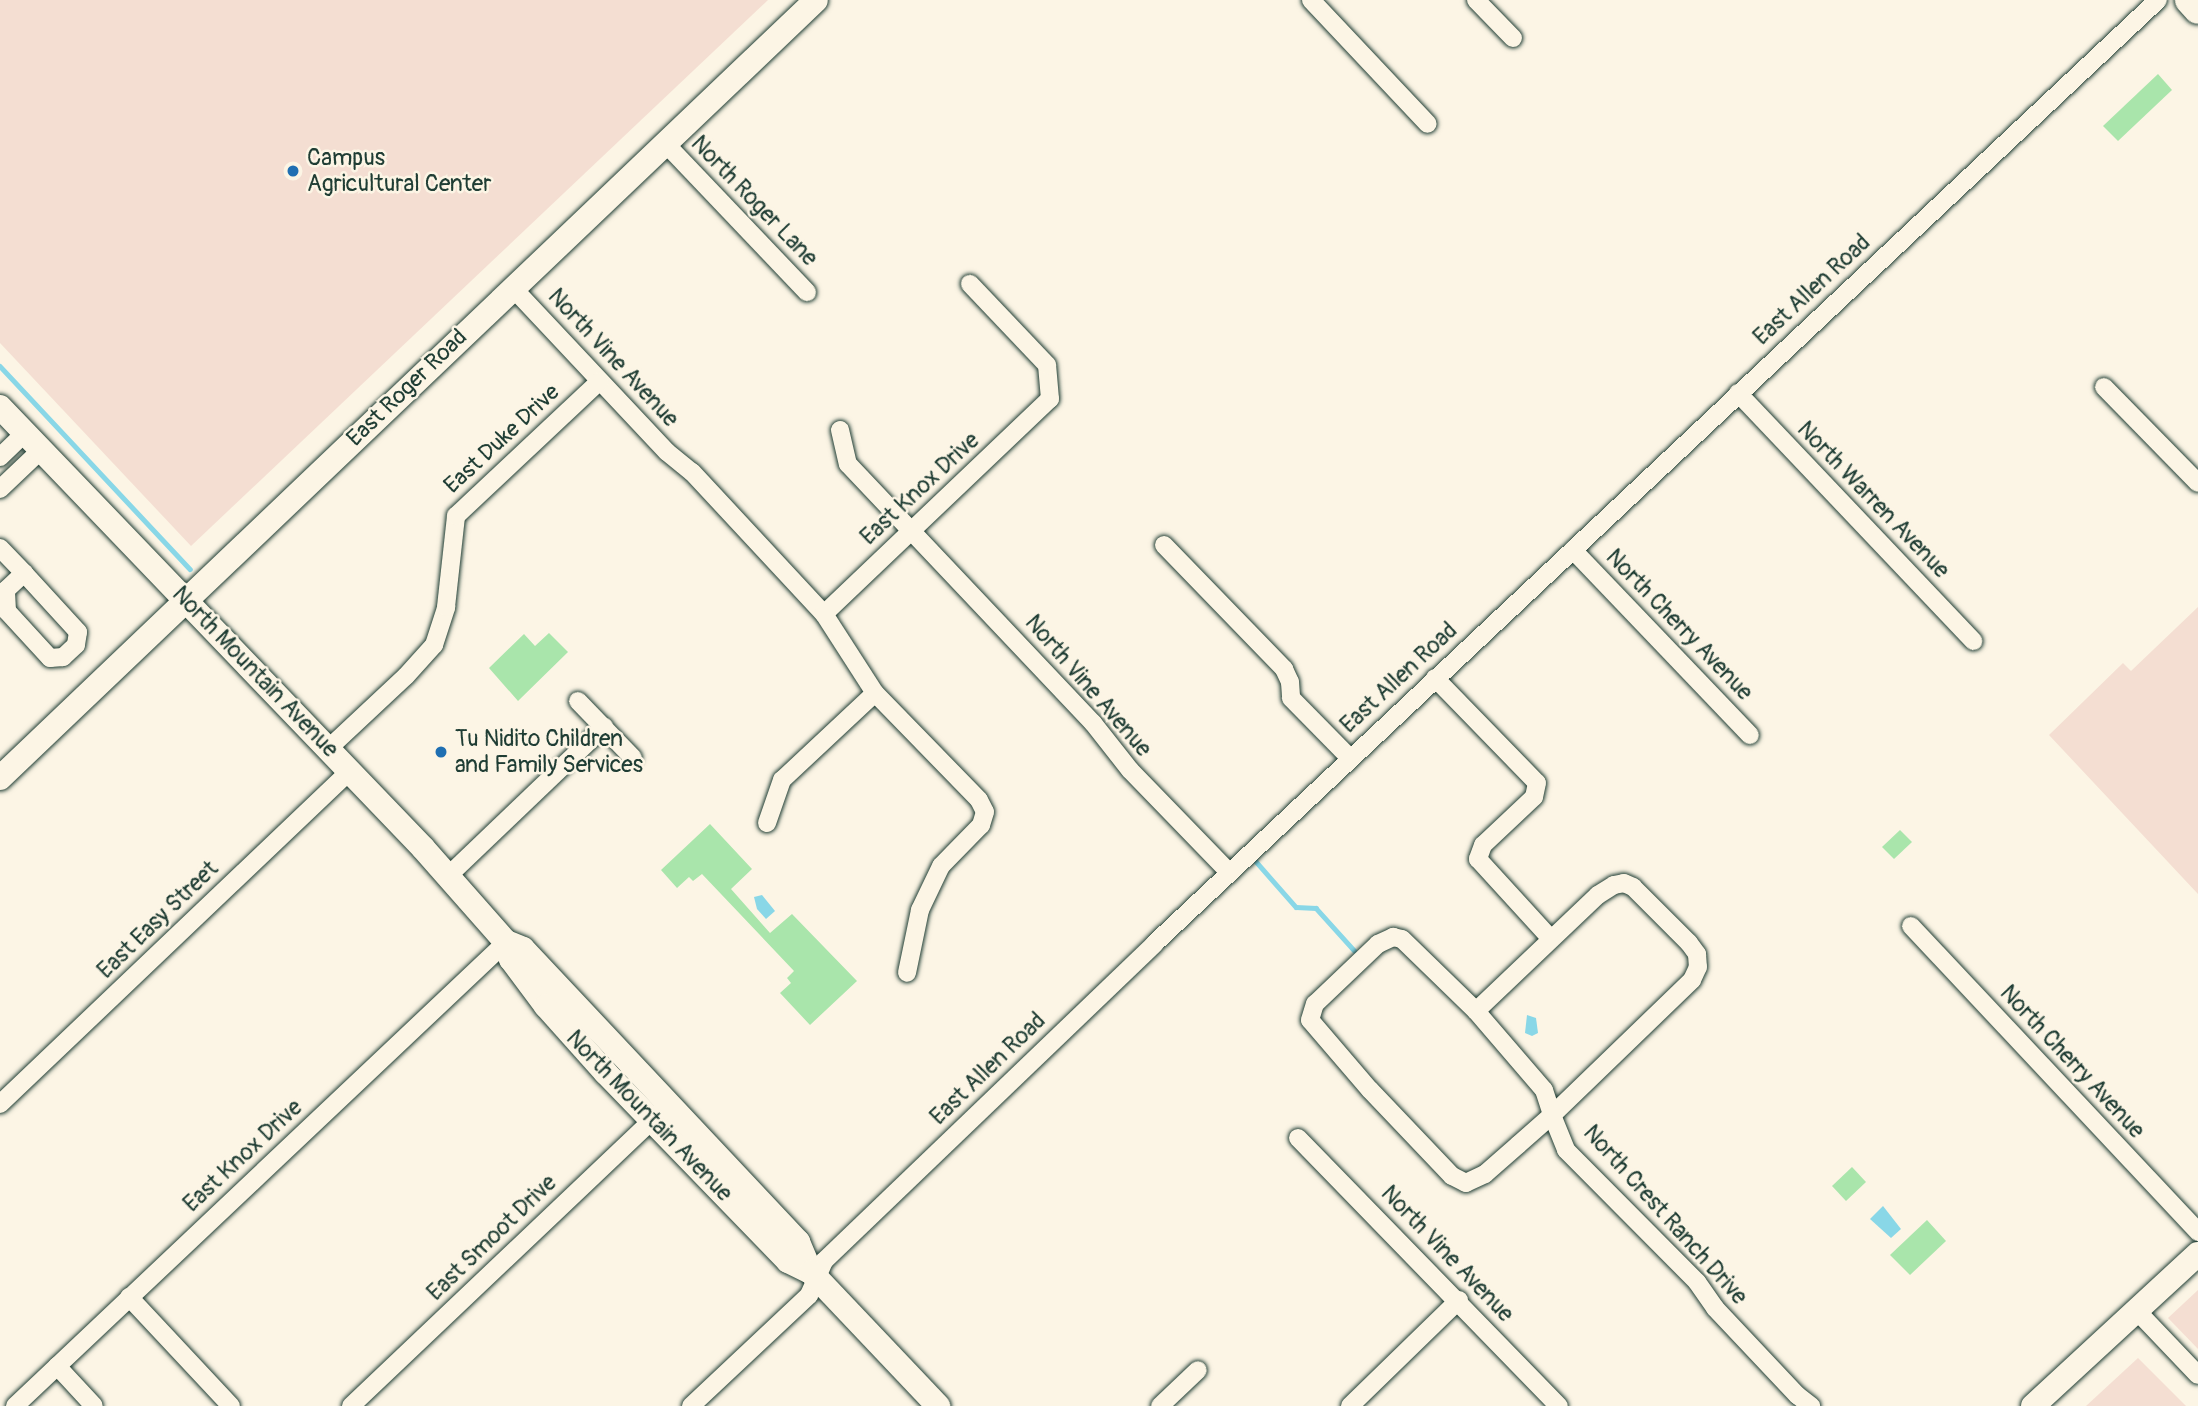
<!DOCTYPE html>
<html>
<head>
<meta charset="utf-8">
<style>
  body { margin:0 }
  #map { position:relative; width:2198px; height:1406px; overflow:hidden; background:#fcf5e5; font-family:Pangolin,sans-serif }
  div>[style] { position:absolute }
  .built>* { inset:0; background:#f4ded2 }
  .green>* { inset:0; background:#a9e5ab }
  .water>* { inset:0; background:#89d7e7 }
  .stream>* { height:4.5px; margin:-2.25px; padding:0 2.25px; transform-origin:2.25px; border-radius:2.25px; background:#89d7e7 }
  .roads { filter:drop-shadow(0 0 2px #1f3d34) drop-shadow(0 0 2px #1f3d34) }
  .street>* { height:18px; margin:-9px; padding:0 9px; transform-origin:9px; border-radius:9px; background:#fcf5e5 }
  .secondary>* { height:24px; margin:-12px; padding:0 12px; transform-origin:12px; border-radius:12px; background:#fcf5e5 }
  .primary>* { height:28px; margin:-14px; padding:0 14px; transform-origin:14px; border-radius:14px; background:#fcf5e5 }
  .dots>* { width:19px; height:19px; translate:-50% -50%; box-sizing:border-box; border:4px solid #fcf5e5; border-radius:50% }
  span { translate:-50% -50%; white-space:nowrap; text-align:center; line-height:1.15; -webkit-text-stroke:5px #fcf5e5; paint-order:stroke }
  .poi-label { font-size:23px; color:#1f3d34 }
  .left { translate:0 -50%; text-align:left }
  .street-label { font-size:23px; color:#1f3d34 }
</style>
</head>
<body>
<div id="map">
  <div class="built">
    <i style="clip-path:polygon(0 0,768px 0,191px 546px,0 343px)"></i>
    <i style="clip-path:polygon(2198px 607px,2198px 894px,2049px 735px,2123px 663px,2131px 671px)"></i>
    <i style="clip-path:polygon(2198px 1290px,2198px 1349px,2168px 1318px)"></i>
    <i style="clip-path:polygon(2138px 1358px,2186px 1406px,2086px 1406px)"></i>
  </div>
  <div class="green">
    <i style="clip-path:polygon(2158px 74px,2172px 90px,2118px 141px,2103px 126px)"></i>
    <i style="clip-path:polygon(549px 633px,568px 652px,518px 701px,489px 668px,524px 634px,535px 646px)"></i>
    <i style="clip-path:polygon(710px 824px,752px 869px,731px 889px,770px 933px,792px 914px,857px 981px,810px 1025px,780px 993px,791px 983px,787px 978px,794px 971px,702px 874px,693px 881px,689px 877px,677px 888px,661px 870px)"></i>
    <i style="clip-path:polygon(1900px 830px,1912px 842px,1894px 859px,1882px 847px)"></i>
    <i style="clip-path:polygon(1852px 1167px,1866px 1182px,1846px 1201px,1832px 1186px)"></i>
    <i style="clip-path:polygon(1927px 1220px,1946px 1241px,1910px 1275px,1890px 1255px)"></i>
  </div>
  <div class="water">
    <i style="clip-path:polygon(762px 895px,775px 911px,766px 919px,757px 909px,754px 897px)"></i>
    <i style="clip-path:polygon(1527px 1015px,1536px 1018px,1538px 1033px,1532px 1036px,1525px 1033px)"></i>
    <i style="clip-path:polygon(1883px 1206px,1901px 1229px,1891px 1238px,1870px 1219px)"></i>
  </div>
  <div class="stream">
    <i style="left:0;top:366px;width:278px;rotate:46.9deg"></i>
    <i style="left:1253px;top:858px;width:65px;rotate:48.7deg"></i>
    <i style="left:1296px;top:907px;width:20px;rotate:3deg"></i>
    <i style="left:1316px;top:908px;width:57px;rotate:47.9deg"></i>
  </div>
  <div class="roads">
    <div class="street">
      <i style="left:1311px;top:0;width:170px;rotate:46.7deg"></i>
      <i style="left:1476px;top:0;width:53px;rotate:45.8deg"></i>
      <i style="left:665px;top:143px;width:206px;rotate:46.4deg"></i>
      <i style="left:512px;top:287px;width:226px;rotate:46.8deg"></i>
      <i style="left:667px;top:452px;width:32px;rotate:39deg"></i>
      <i style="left:692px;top:472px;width:194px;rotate:47.1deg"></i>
      <i style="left:824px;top:614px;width:94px;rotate:57.2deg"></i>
      <i style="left:875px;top:693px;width:149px;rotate:45.8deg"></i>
      <i style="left:979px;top:800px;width:13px;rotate:63deg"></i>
      <i style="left:985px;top:812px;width:14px;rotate:107deg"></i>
      <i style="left:981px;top:825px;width:57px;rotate:134.3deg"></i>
      <i style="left:941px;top:866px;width:49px;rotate:115.5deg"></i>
      <i style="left:920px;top:910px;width:64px;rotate:101.7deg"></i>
      <i style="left:2104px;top:387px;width:134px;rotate:45.6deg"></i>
      <i style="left:1738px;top:393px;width:342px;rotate:46.5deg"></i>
      <i style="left:840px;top:430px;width:35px;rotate:77deg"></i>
      <i style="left:848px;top:464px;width:357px;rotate:46.6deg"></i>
      <i style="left:1093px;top:723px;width:60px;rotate:51.8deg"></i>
      <i style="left:1130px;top:770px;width:142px;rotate:45.9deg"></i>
      <i style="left:0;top:457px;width:35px;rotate:-44deg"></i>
      <i style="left:0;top:489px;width:57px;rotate:-43.6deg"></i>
      <i style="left:1164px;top:545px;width:173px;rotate:45.9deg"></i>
      <i style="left:1284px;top:669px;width:14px;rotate:65deg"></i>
      <i style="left:1290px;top:682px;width:16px;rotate:86deg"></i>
      <i style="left:1291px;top:698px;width:84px;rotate:45.5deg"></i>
      <i style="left:0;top:548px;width:35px;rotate:46deg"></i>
      <i style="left:24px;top:573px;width:80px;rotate:47.5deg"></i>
      <i style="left:78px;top:632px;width:13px;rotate:99deg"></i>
      <i style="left:76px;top:645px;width:18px;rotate:137deg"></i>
      <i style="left:63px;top:657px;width:13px;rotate:176deg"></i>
      <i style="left:50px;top:658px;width:64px;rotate:-132.5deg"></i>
      <i style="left:7px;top:611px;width:21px;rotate:-93deg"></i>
      <i style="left:6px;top:590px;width:25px;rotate:-43deg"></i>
      <i style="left:1573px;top:550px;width:256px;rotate:46.3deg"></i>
      <i style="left:824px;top:614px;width:312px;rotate:-43.6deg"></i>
      <i style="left:1050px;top:399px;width:34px;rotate:-95deg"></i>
      <i style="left:1047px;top:365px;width:112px;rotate:-133.5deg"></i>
      <i style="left:1435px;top:678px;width:146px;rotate:45.8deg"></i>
      <i style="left:1537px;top:783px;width:14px;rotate:102deg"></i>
      <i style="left:1534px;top:797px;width:70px;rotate:136.7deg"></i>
      <i style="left:1483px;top:845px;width:15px;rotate:110deg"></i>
      <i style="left:1478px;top:859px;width:108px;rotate:47.6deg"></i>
      <i style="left:578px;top:701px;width:79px;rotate:46deg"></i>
      <i style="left:329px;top:748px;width:105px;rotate:-43.1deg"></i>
      <i style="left:406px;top:676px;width:42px;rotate:-47.9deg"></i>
      <i style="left:434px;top:645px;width:40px;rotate:-72deg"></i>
      <i style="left:446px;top:607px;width:92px;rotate:-83.7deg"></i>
      <i style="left:456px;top:516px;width:197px;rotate:-43.2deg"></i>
      <i style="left:767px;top:823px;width:46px;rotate:-70.8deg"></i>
      <i style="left:782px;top:780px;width:127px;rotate:-43.1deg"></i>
      <i style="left:448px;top:876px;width:216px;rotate:-43.7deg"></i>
      <i style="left:1911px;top:926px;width:420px;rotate:46.8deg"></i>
      <i style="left:1476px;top:1011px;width:168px;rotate:-43.6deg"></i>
      <i style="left:1598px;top:895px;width:19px;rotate:-32deg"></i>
      <i style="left:1614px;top:885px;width:10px;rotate:-11deg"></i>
      <i style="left:1624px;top:883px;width:10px;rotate:24deg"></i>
      <i style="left:1633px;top:887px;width:79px;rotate:45deg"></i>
      <i style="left:1689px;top:943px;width:14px;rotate:54deg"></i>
      <i style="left:1697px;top:954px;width:13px;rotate:86deg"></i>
      <i style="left:1698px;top:967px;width:14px;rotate:115deg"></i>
      <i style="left:1692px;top:980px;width:194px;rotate:136deg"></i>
      <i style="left:1552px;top:1115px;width:45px;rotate:138.6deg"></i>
      <i style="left:1518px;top:1145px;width:44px;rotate:138.7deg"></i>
      <i style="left:1485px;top:1174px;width:21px;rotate:155deg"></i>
      <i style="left:1466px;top:1183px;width:16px;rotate:-153deg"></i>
      <i style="left:1452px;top:1176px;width:119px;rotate:-133.6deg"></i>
      <i style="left:1370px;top:1090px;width:92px;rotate:-130.6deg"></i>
      <i style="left:1310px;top:1020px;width:17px;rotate:-73deg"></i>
      <i style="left:1315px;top:1004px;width:87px;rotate:-43.6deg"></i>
      <i style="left:1378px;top:944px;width:17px;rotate:-25deg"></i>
      <i style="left:1393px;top:937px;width:9px;rotate:13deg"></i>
      <i style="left:1402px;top:939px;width:103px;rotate:44.2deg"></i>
      <i style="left:1476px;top:1011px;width:104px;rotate:49.3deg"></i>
      <i style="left:1544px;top:1090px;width:26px;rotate:72deg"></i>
      <i style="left:1552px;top:1115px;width:38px;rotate:68deg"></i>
      <i style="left:1566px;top:1150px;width:186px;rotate:45.2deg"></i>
      <i style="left:1697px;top:1282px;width:32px;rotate:55deg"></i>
      <i style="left:1715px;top:1308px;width:120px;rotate:46.7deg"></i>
      <i style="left:1797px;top:1395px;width:18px;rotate:38deg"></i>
      <i style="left:0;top:1104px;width:483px;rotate:-43.6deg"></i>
      <i style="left:1298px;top:1138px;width:374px;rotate:45.8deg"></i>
      <i style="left:129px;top:1297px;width:149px;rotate:46.9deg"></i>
      <i style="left:2137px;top:1311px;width:88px;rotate:46.4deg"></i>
      <i style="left:57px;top:1366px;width:54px;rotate:47.2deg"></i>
      <i style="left:15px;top:1406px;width:676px;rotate:-43.38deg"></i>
      <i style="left:351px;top:1406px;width:427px;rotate:-43.5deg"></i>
      <i style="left:691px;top:1406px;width:162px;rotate:-43.2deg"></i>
      <i style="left:809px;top:1295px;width:37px;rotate:-66deg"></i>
      <i style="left:824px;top:1261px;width:458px;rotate:-43.8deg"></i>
      <i style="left:1154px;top:944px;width:1378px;rotate:-43.24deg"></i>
      <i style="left:1160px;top:1406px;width:52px;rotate:-43.5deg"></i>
      <i style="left:1350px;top:1406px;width:152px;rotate:-44.2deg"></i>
    </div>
    <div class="secondary">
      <i style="left:0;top:407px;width:611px;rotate:46.19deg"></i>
      <i style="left:423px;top:848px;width:125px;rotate:48.6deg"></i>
      <i style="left:506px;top:942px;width:18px;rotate:74deg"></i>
      <i style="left:511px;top:959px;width:59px;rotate:53.3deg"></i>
      <i style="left:546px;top:1006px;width:89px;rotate:48.2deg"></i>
      <i style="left:605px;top:1072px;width:263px;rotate:45.9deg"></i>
      <i style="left:788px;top:1261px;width:25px;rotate:26deg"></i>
      <i style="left:0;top:778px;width:1127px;rotate:-43.63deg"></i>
      <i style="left:506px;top:942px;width:18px;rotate:22deg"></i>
      <i style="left:523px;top:949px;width:402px;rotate:46.8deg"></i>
      <i style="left:798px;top:1242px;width:33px;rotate:67deg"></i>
      <i style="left:811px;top:1272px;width:185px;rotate:46.5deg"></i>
      <i style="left:2033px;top:1406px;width:224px;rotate:-42.7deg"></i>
    </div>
    <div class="primary">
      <i style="left:2189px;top:0;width:13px;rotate:48deg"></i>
    </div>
  </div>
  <div class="dots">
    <i style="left:293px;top:171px;background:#1f6fb2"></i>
    <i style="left:441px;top:752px;background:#1f6fb2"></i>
  </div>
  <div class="poi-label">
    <span class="left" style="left:307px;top:171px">Campus<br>Agricultural Center</span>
    <span class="left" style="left:455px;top:752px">Tu Nidito Children<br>and Family Services</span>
  </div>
  <div class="street-label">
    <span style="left:754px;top:201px;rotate:46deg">North Roger Lane</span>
    <span style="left:1812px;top:290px;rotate:-43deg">East Allen Road</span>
    <span style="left:613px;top:358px;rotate:47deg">North Vine Avenue</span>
    <span style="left:407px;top:388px;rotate:-44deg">East Roger Road</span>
    <span style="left:502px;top:439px;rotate:-43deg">East Duke Drive</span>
    <span style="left:920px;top:489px;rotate:-43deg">East Knox Drive</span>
    <span style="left:1873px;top:500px;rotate:46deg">North Warren Avenue</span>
    <span style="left:1679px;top:625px;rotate:46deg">North Cherry Avenue</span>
    <span style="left:255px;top:672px;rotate:46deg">North Mountain Avenue</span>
    <span style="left:1399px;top:678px;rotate:-43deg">East Allen Road</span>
    <span style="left:1088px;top:686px;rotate:49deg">North Vine Avenue</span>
    <span style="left:158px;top:920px;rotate:-44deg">East Easy Street</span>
    <span style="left:2072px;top:1062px;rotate:47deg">North Cherry Avenue</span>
    <span style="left:988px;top:1069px;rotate:-44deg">East Allen Road</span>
    <span style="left:649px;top:1116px;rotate:46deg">North Mountain Avenue</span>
    <span style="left:243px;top:1156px;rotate:-43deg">East Knox Drive</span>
    <span style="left:1665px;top:1215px;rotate:48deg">North Crest Ranch Drive</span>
    <span style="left:492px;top:1238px;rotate:-44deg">East Smoot Drive</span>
    <span style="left:1447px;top:1254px;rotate:46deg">North Vine Avenue</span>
  </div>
</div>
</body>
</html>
